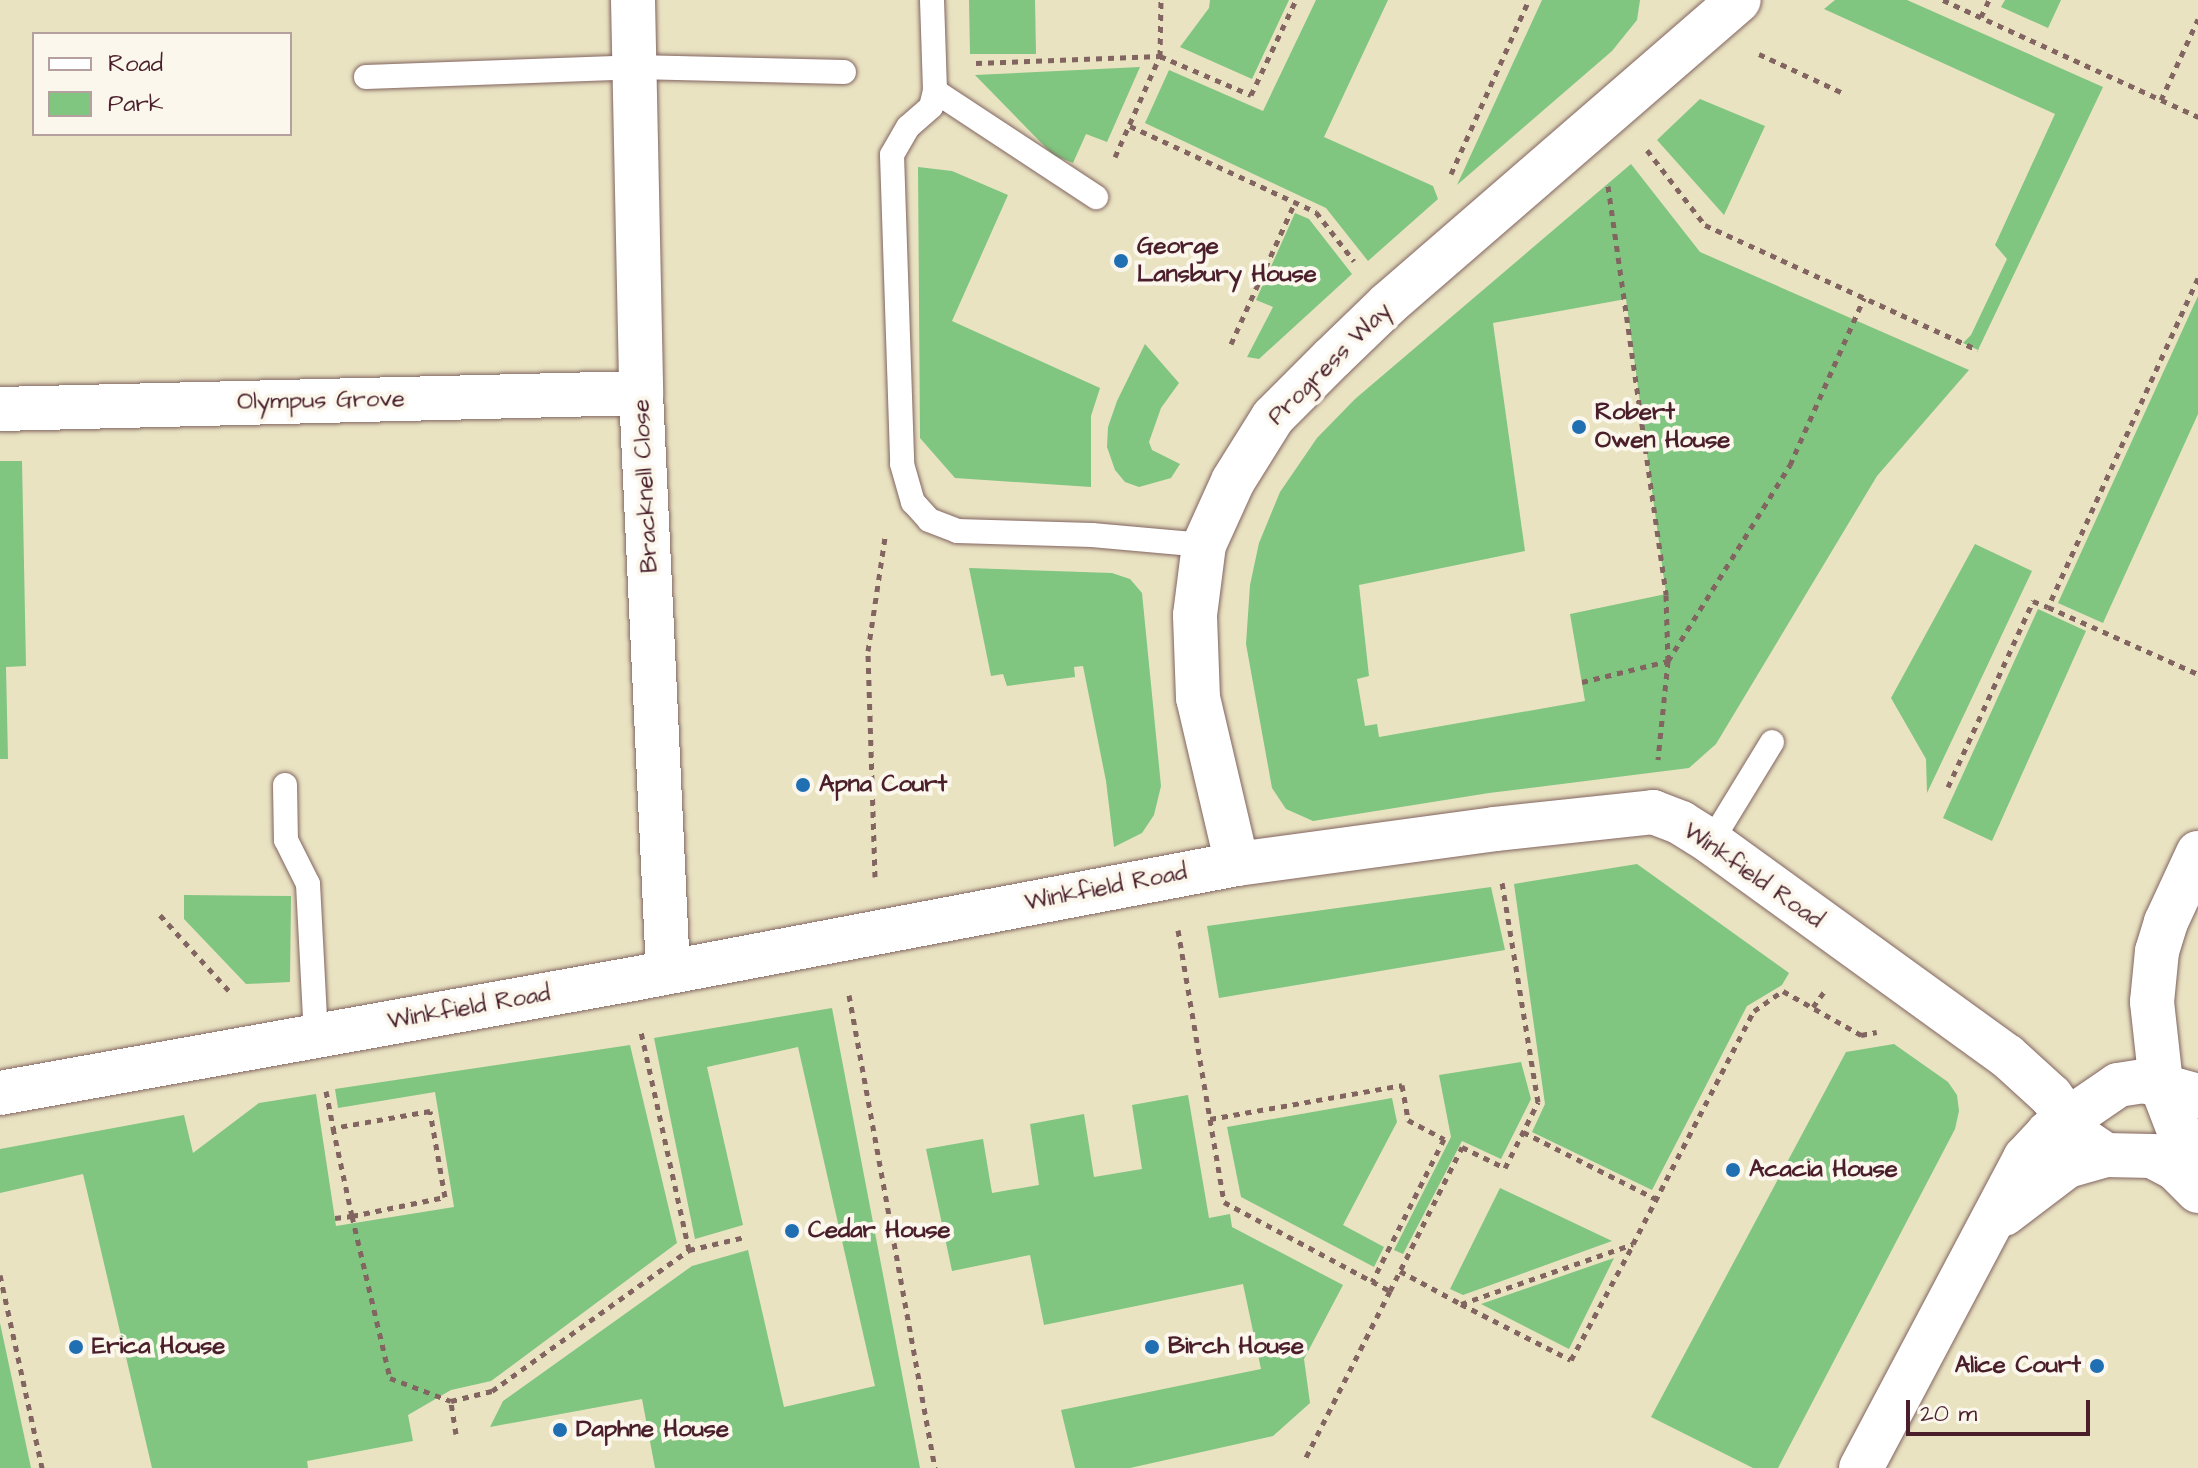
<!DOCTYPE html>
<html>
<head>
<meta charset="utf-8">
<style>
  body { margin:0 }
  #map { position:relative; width:2198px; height:1468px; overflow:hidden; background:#e9e3c2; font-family:"Architects Daughter",sans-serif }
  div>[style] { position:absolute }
  .green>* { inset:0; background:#80c580 }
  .path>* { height:5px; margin-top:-2.5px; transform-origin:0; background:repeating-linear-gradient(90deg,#826460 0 6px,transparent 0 12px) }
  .roads { filter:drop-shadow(0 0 2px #826460) drop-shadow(0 0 2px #826460) }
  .service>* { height:24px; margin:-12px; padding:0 12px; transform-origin:12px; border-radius:12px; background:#fff }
  .minor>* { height:44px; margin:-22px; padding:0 22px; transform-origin:22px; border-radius:22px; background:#fff }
  .tertiary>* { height:44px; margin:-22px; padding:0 22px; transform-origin:22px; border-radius:22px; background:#fff }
  .dots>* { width:22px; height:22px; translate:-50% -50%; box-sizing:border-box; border:4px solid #fbf7ec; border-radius:50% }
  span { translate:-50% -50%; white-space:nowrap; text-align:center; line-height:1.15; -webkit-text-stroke:8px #fbf7ec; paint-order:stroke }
  .poi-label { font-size:24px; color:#4a1f2b; font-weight:700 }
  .left { translate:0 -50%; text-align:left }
  .right { translate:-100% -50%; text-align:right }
  .street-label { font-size:24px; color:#4a1f2b }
  .legend { position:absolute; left:32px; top:32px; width:260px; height:104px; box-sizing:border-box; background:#fbf7ec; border:2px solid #b4a19f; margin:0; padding:10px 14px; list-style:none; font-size:24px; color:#4a1f2b }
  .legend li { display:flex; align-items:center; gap:16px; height:40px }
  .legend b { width:40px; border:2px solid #b4a19f }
  .scale { position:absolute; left:1906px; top:1400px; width:184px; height:36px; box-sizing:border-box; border:4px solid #4a1f2b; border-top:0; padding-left:10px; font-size:24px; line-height:28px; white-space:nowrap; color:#4a1f2b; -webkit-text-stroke:6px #fbf7ec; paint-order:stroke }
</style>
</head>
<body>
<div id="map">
  <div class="green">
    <i style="clip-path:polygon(969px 0,1035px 0,1036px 54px,970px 54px)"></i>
    <i style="clip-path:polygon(1210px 0,1289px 0,1252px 79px,1180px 47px,1209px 8px)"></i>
    <i style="clip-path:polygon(1316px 0,1388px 0,1324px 137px,1433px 186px,1438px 199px,1368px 261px,1326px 208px,1145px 123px,1169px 70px,1263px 111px)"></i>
    <i style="clip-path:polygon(1542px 0,1640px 0,1637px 20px,1612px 51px,1457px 185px)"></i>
    <i style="clip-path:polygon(1835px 0,1907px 0,2103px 87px,1978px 350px,1963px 343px,1971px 335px,2007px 259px,1995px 245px,2055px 114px,1824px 9px)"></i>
    <i style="clip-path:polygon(2005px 0,2061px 0,2048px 28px,2001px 7px)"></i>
    <i style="clip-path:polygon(1140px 67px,1107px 142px,1086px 134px,1073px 163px,1053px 155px,975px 75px)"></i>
    <i style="clip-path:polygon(1700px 99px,1765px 126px,1724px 215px,1657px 140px)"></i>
    <i style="clip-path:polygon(evenodd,1631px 164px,1700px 252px,1969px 370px,1877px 476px,1716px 744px,1689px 768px,1489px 793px,1313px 821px,1286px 809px,1272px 788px,1246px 644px,1250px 585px,1259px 543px,1280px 492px,1317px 438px,1355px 399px,1631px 164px,1626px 299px,1666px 594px,1570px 614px,1585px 701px,1379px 737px,1377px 724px,1365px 726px,1357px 679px,1369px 676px,1359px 585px,1525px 551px,1493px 323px,1626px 299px)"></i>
    <i style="clip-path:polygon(918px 167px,952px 171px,1008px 195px,952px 321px,1100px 388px,1091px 416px,1091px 487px,955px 478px,920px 438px)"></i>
    <i style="clip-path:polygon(1295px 213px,1309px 219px,1352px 274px,1259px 359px,1247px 357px,1273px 307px,1256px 300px)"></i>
    <i style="clip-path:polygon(2198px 296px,2198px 414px,2103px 623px,2058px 603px)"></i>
    <i style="clip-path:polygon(1145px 344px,1179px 383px,1161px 408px,1149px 442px,1152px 450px,1180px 464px,1171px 478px,1139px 487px,1125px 482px,1115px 470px,1107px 447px,1108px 427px,1117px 401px)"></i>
    <i style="clip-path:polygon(0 461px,22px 461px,26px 666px,6px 667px,8px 759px,0 759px)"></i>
    <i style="clip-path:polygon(1975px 544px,2032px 571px,1927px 793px,1926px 759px,1891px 698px)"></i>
    <i style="clip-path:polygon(969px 568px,1112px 573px,1130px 579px,1142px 593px,1161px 786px,1154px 815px,1142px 833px,1114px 847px,1106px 781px,1083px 666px,1074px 667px,1075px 677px,1007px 686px,1003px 674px,991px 676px)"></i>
    <i style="clip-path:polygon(2038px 609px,2086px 631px,1992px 841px,1943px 818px)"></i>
    <i style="clip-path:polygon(1637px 864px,1789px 973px,1782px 985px,1747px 1006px,1652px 1190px,1532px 1132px,1545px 1104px,1514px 884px)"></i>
    <i style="clip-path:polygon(1491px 887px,1505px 950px,1219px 998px,1207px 926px)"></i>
    <i style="clip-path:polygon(184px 895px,291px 896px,290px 982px,246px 984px,184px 919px)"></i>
    <i style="clip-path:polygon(832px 1008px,920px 1468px,655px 1468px,642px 1399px,490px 1427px,503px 1401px,692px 1266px,748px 1250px,784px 1407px,875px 1386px,798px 1047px,707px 1067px,743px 1225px,695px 1239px,654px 1038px)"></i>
    <i style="clip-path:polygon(1894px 1044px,1948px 1082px,1957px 1095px,1959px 1111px,1955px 1129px,1778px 1468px,1753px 1468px,1651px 1417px,1846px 1052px)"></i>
    <i style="clip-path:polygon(630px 1045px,677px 1243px,491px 1381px,451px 1390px,408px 1415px,413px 1441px,307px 1461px,308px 1468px,152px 1468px,83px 1174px,0 1193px,0 1149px,184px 1115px,193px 1153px,259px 1103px,316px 1094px,336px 1226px,454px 1207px,435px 1092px,338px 1108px,335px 1089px)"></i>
    <i style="clip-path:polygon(1521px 1062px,1531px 1099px,1501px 1159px,1462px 1141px,1403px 1254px,1394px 1250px,1451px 1137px,1439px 1075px)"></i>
    <i style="clip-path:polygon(1188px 1095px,1209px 1218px,1230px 1214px,1232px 1227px,1343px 1285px,1304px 1359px,1310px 1403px,1273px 1436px,1130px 1468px,1075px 1468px,1061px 1410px,1261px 1369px,1243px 1284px,1044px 1325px,1030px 1255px,952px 1271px,926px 1149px,983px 1139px,992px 1193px,1039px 1185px,1030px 1124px,1084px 1114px,1094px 1177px,1142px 1169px,1132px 1105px)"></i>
    <i style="clip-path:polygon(1392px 1098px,1397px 1122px,1343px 1225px,1384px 1247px,1374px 1267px,1241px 1197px,1227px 1127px)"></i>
    <i style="clip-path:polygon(1500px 1188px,1612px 1241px,1463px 1295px,1450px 1289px)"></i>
    <i style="clip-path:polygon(1614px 1258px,1569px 1349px,1481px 1304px)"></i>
    <i style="clip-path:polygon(0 1323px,31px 1468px,0 1468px)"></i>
  </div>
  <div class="path">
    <i style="left:1943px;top:0;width:281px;rotate:24.6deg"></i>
    <i style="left:1981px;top:17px;width:19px;rotate:-65deg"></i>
    <i style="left:1759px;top:54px;width:95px;rotate:24.9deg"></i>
    <i style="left:976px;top:63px;width:184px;rotate:-2.2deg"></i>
    <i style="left:1160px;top:56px;width:99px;rotate:23.2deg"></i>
    <i style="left:1251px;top:95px;width:105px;rotate:-64.7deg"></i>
    <i style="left:2161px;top:100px;width:89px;rotate:-65.4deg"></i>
    <i style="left:1130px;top:126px;width:205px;rotate:24.8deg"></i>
    <i style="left:1316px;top:212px;width:62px;rotate:52.2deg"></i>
    <i style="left:1647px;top:150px;width:95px;rotate:52.3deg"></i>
    <i style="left:1705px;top:225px;width:300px;rotate:24.6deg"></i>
    <i style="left:1115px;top:157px;width:111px;rotate:-66deg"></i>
    <i style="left:1160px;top:56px;width:56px;rotate:-89deg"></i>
    <i style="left:1451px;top:174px;width:191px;rotate:-65.9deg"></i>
    <i style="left:1608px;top:186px;width:413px;rotate:81.9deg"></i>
    <i style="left:1666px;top:595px;width:66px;rotate:88.3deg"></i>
    <i style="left:1668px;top:661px;width:99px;rotate:95.8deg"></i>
    <i style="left:2198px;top:278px;width:362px;rotate:114.5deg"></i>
    <i style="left:2048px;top:607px;width:164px;rotate:24.1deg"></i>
    <i style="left:1231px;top:344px;width:156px;rotate:-65.7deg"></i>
    <i style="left:1582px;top:682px;width:89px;rotate:-13.7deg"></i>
    <i style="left:1668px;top:661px;width:231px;rotate:-58.1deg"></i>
    <i style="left:1790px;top:465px;width:183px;rotate:-66.1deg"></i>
    <i style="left:1948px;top:787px;width:205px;rotate:-65.4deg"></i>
    <i style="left:2033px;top:601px;width:16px;rotate:22deg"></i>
    <i style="left:875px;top:877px;width:226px;rotate:-91.8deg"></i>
    <i style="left:868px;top:651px;width:115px;rotate:-81.5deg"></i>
    <i style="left:160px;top:915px;width:107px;rotate:47.7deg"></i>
    <i style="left:1178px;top:930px;width:276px;rotate:80.4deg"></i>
    <i style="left:1224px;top:1202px;width:188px;rotate:28.2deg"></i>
    <i style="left:1390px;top:1291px;width:191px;rotate:116.8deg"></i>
    <i style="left:849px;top:995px;width:481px;rotate:79.7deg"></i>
    <i style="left:1813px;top:1007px;width:19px;rotate:-54deg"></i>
    <i style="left:326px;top:1091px;width:38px;rotate:79deg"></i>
    <i style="left:333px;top:1128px;width:90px;rotate:77.8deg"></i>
    <i style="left:352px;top:1216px;width:95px;rotate:-11.5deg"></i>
    <i style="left:445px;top:1197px;width:87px;rotate:-99.9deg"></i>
    <i style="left:430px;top:1111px;width:98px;rotate:170.1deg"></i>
    <i style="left:1210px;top:1119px;width:195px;rotate:-10deg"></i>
    <i style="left:1402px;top:1085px;width:36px;rotate:80deg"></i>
    <i style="left:1408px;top:1120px;width:41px;rotate:27.8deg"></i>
    <i style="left:1444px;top:1139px;width:160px;rotate:116.7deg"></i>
    <i style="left:1523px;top:1132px;width:149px;rotate:26.7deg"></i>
    <i style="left:335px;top:1218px;width:17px;rotate:-7deg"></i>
    <i style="left:352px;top:1216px;width:166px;rotate:76.8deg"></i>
    <i style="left:390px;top:1378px;width:65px;rotate:20.7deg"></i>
    <i style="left:689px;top:1250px;width:57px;rotate:-13.1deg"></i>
    <i style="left:1400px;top:1271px;width:69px;rotate:28.4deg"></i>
    <i style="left:1461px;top:1304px;width:182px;rotate:-19.2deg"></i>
    <i style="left:1633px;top:1244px;width:263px;rotate:-62.6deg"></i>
    <i style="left:1754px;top:1011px;width:35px;rotate:-35deg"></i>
    <i style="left:1783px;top:991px;width:90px;rotate:29.4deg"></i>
    <i style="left:1861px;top:1035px;width:16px;rotate:-11deg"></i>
    <i style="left:0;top:1275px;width:198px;rotate:77.7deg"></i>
    <i style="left:1390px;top:1291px;width:161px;rotate:-63.4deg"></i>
    <i style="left:1462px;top:1147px;width:48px;rotate:26deg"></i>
    <i style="left:1505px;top:1168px;width:74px;rotate:-63.4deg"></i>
    <i style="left:1538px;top:1102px;width:224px;rotate:-99.3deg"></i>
    <i style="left:1461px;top:1304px;width:123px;rotate:27deg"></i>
    <i style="left:1571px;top:1360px;width:131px;rotate:-61.7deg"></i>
    <i style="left:456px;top:1434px;width:33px;rotate:-99deg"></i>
    <i style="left:451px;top:1401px;width:42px;rotate:-13.7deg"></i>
    <i style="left:492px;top:1391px;width:242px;rotate:-35.6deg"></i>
    <i style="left:689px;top:1250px;width:223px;rotate:-102.4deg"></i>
  </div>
  <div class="roads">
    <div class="service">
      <i style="left:932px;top:0;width:91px;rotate:88.1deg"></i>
      <i style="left:935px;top:91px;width:16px;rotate:104deg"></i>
      <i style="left:931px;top:107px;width:30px;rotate:139deg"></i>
      <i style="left:908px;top:127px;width:32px;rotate:120deg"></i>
      <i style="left:892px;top:155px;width:309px;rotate:88.1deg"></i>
      <i style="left:902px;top:464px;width:40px;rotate:74deg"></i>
      <i style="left:913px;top:502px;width:24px;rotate:48deg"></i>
      <i style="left:929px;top:520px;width:30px;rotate:21deg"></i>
      <i style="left:957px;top:531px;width:135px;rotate:1.7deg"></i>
      <i style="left:1092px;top:535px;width:112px;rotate:5.1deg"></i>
      <i style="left:366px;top:77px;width:269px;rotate:-2.1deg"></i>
      <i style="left:635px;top:67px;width:209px;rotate:1.4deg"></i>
      <i style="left:935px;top:91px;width:193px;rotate:33.4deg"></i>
      <i style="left:285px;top:785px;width:55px;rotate:89deg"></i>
      <i style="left:286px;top:840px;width:49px;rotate:63.4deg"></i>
      <i style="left:308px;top:884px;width:151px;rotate:87deg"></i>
      <i style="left:1711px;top:842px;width:117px;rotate:-58.6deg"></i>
    </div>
    <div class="minor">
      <i style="left:633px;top:0;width:393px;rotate:88.8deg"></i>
      <i style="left:641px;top:393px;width:579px;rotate:87.33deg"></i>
      <i style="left:0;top:409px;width:641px;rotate:-1.43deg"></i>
      <i style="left:1237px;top:864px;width:171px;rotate:-103.2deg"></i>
      <i style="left:1198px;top:698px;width:83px;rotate:-92.1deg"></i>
      <i style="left:1195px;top:615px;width:71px;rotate:-82.7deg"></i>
      <i style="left:1204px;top:545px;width:70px;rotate:-65.6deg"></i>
      <i style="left:1233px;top:481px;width:75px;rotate:-58deg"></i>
      <i style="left:1273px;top:417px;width:83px;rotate:-45deg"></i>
      <i style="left:1332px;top:358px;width:78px;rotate:-44deg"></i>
      <i style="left:1388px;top:304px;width:464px;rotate:-40.9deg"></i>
      <i style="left:0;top:1093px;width:643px;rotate:-10.21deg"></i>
      <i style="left:633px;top:979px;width:615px;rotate:-10.78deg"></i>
      <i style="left:1237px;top:864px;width:260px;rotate:-7.7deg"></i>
      <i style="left:1495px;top:829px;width:159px;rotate:-6.1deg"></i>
      <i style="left:1653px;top:812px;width:30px;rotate:21deg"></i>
      <i style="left:1681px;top:823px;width:36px;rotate:32deg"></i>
      <i style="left:1711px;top:842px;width:365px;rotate:35.9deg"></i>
      <i style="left:2007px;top:1056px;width:59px;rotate:42.3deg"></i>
      <i style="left:2051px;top:1096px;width:53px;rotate:54.2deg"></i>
      <i style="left:2082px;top:1139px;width:29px;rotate:34deg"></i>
      <i style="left:2004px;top:1214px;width:79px;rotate:-37.3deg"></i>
      <i style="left:2067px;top:1166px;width:41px;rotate:-15.8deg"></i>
      <i style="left:2106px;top:1155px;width:46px;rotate:1.2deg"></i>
      <i style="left:2152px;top:1156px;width:27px;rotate:28deg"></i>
      <i style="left:2176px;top:1169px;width:31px;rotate:45deg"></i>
      <i style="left:1861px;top:1468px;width:351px;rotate:-62.1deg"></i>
      <i style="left:2025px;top:1158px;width:34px;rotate:-47deg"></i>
      <i style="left:2048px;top:1133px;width:85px;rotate:-34.4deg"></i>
      <i style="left:2118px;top:1085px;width:26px;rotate:-9deg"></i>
      <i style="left:2144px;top:1081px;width:56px;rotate:15.5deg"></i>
    </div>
    <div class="tertiary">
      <i style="left:2198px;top:853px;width:76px;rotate:114.9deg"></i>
      <i style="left:2166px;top:922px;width:30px;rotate:107deg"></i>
      <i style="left:2157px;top:951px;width:51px;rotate:95.6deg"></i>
      <i style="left:2152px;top:1002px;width:82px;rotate:83.7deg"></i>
      <i style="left:2161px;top:1084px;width:104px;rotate:69.1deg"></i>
    </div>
  </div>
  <div class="dots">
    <i style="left:1121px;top:261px;background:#1f6fb2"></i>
    <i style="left:1579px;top:427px;background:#1f6fb2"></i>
    <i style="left:803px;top:785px;background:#1f6fb2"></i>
    <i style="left:1733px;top:1170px;background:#1f6fb2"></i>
    <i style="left:792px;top:1231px;background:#1f6fb2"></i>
    <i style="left:76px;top:1347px;background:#1f6fb2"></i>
    <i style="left:1152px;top:1347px;background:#1f6fb2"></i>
    <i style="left:2097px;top:1366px;background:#1f6fb2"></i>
    <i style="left:560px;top:1430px;background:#1f6fb2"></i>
  </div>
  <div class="poi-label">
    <span class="left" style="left:1137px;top:261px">George<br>Lansbury House</span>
    <span class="left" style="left:1595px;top:427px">Robert<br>Owen House</span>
    <span class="left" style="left:819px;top:785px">Apna Court</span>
    <span class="left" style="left:1749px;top:1170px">Acacia House</span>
    <span class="left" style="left:808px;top:1231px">Cedar House</span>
    <span class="left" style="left:92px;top:1347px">Erica House</span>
    <span class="left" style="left:1168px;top:1347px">Birch House</span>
    <span class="right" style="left:2081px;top:1366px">Alice Court</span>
    <span class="left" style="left:576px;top:1430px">Daphne House</span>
  </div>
  <div class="street-label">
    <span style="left:1330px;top:364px;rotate:-45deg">Progress Way</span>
    <span style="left:321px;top:401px;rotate:-1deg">Olympus Grove</span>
    <span style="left:646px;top:486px;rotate:-93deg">Bracknell Close</span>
    <span style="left:1753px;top:876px;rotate:35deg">Winkfield Road</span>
    <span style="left:1106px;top:888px;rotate:-11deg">Winkfield Road</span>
    <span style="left:469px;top:1008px;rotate:-10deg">Winkfield Road</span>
  </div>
  <ul class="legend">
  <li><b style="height:10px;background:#fff"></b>Road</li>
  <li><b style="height:22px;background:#80c580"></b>Park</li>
  </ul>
  <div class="scale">20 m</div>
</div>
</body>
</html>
